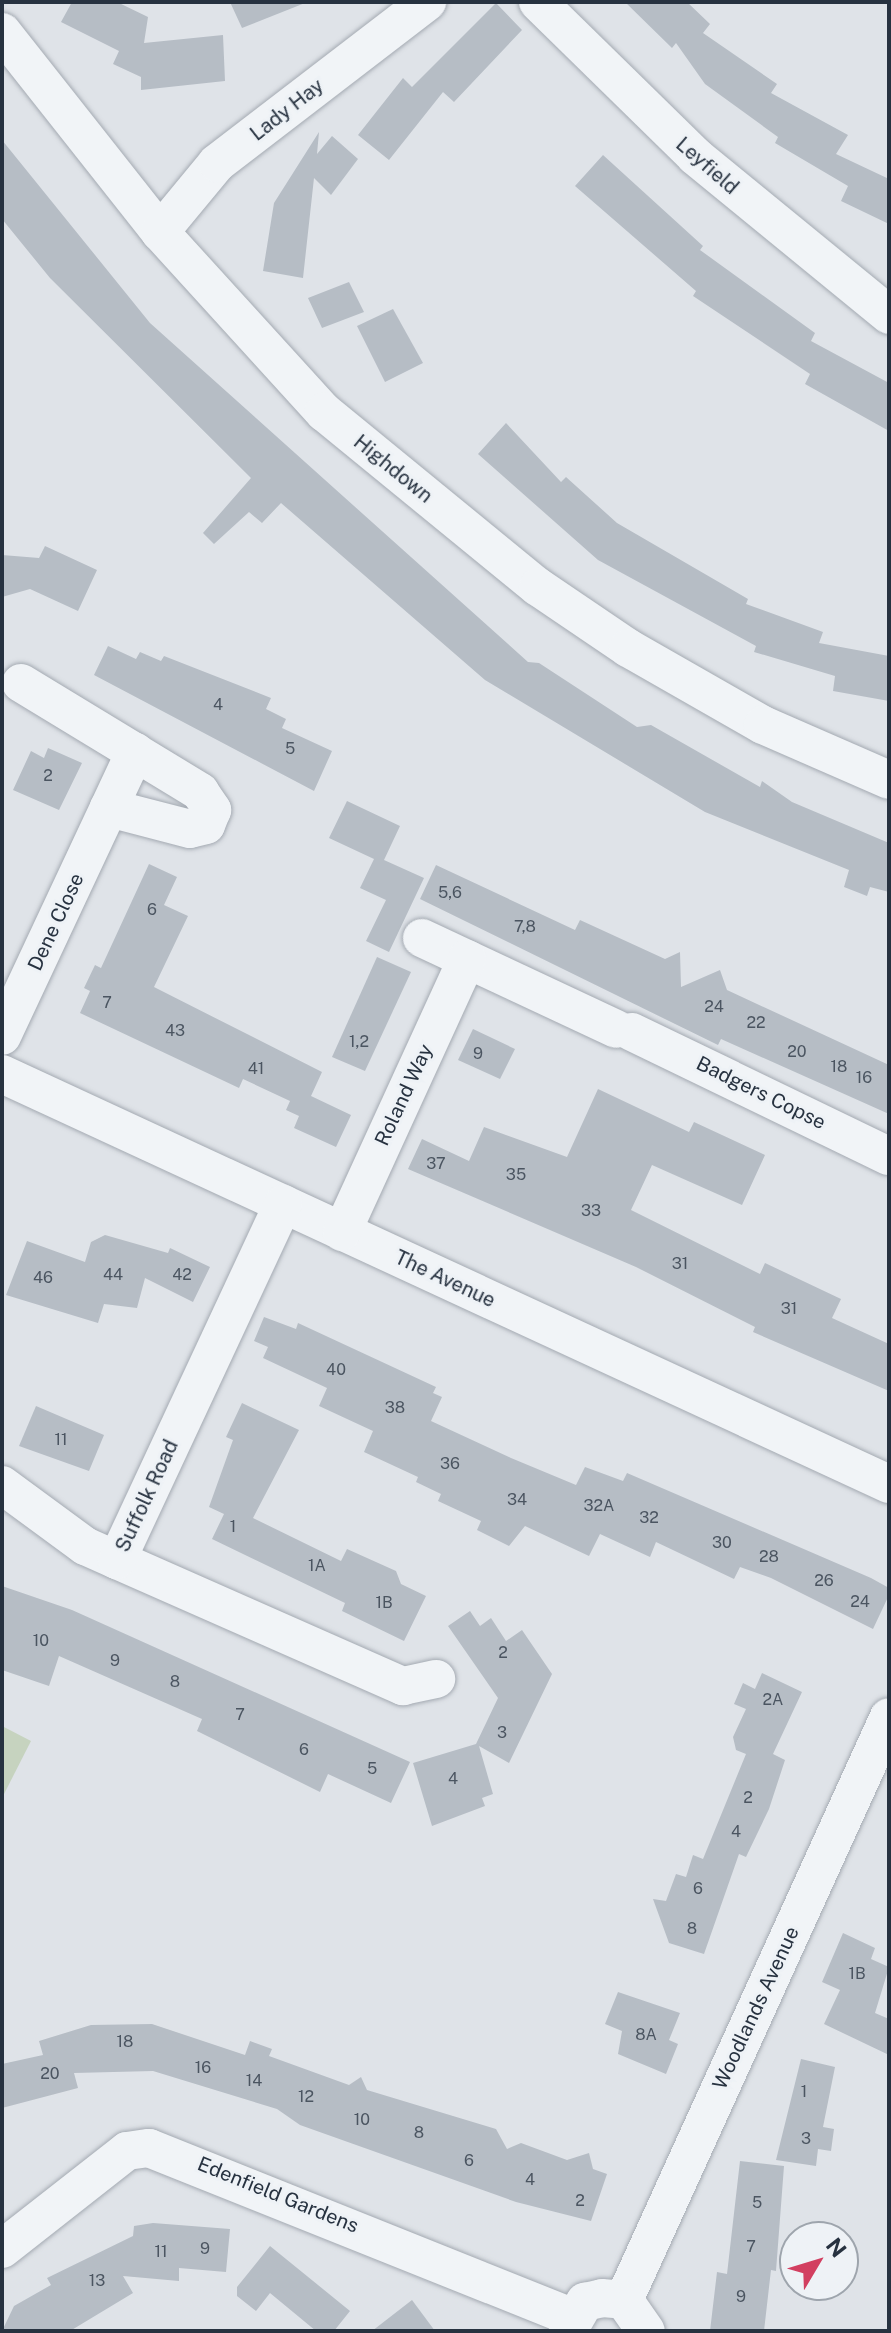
<!DOCTYPE html>
<html>
<head>
<meta charset="utf-8">
<style>
  body { margin:0 }
  #map { position:relative; width:891px; height:2333px; overflow:hidden; background:#dfe3e8; font-family:"Public Sans",sans-serif }
  div>[style] { position:absolute }
  .green>* { inset:0; background:#c6d3bf }
  .building>* { inset:0; background:#b6bdc5 }
  .roads { filter:drop-shadow(0 0 2px #a4aab2) drop-shadow(0 0 2px #a4aab2) }
  .minor>* { height:38px; margin:-19px; padding:0 19px; transform-origin:19px; border-radius:19px; background:#f1f4f7 }
  span { translate:-50% -50%; white-space:nowrap; text-align:center; line-height:1.15; -webkit-text-stroke:6px #eef2f6; paint-order:stroke }
  .number-label { font-size:16px; color:#4b5561 }
  .number-label span { -webkit-text-stroke-width:0 }
  .street-label { font-size:20px; color:#273240 }
  .frame { position:absolute; inset:0; border:4px solid #273240; pointer-events:none }
  .north { position:absolute; left:779px; top:2221px; width:80px; height:80px; box-sizing:border-box; background:#eef2f6; border:2px solid #9ea5ad; border-radius:50%; rotate:52deg; font-size:22px; font-weight:700; line-height:32px; text-align:center; color:#273240 }
  .north::after { content:''; display:block; margin:auto; width:28px; height:36px; background:#d23f60; clip-path:polygon(50% 0,100% 100%,50% 72%,0 100%) }
</style>
</head>
<body>
<div id="map">
  <div class="green">
    <i style="clip-path:polygon(2px 1726px,31px 1741px,2px 1798px)"></i>
  </div>
  <div class="building">
    <i style="clip-path:polygon(72px 2px,117px 2px,148px 17px,144px 43px,223px 35px,225px 81px,141px 90px,141px 77px,113px 64px,119px 51px,61px 22px)"></i>
    <i style="clip-path:polygon(230px 2px,304px 2px,305px 3px,242px 28px)"></i>
    <i style="clip-path:polygon(625px 2px,687px 2px,710px 24px,703px 33px,777px 84px,771px 93px,848px 135px,836px 154px,889px 179px,889px 224px,841px 201px,848px 186px,775px 143px,778px 137px,705px 84px,676px 43px,672px 48px)"></i>
    <i style="clip-path:polygon(496px 3px,522px 30px,454px 102px,443px 92px,389px 160px,358px 135px,403px 78px,412px 87px)"></i>
    <i style="clip-path:polygon(319px 132px,317px 154px,332px 136px,358px 159px,331px 195px,314px 178px,303px 278px,263px 271px,274px 203px)"></i>
    <i style="clip-path:polygon(2px 140px,150px 323px,528px 662px,539px 663px,637px 727px,651px 725px,760px 787px,762px 781px,792px 802px,889px 843px,889px 892px,870px 887px,867px 896px,844px 887px,849px 870px,705px 812px,485px 680px,281px 503px,262px 523px,249px 512px,214px 544px,203px 533px,251px 478px,50px 278px,2px 219px)"></i>
    <i style="clip-path:polygon(603px 155px,703px 246px,700px 250px,815px 333px,811px 341px,889px 383px,889px 431px,805px 384px,810px 374px,693px 296px,696px 291px,575px 186px)"></i>
    <i style="clip-path:polygon(349px 282px,364px 312px,322px 328px,308px 298px)"></i>
    <i style="clip-path:polygon(393px 309px,423px 363px,385px 382px,357px 326px)"></i>
    <i style="clip-path:polygon(506px 423px,561px 482px,566px 477px,617px 523px,748px 599px,746px 604px,823px 632px,819px 643px,889px 656px,889px 701px,833px 691px,835px 676px,754px 652px,756px 646px,598px 560px,478px 454px)"></i>
    <i style="clip-path:polygon(45px 546px,97px 570px,78px 611px,30px 589px,2px 597px,2px 555px,39px 558px)"></i>
    <i style="clip-path:polygon(108px 646px,136px 659px,140px 652px,161px 661px,164px 656px,271px 698px,266px 709px,286px 719px,282px 728px,332px 751px,314px 791px,94px 675px)"></i>
    <i style="clip-path:polygon(48px 748px,82px 763px,59px 810px,13px 790px,31px 751px,44px 758px)"></i>
    <i style="clip-path:polygon(347px 801px,400px 826px,384px 860px,424px 878px,389px 952px,366px 941px,386px 900px,360px 888px,374px 859px,329px 838px)"></i>
    <i style="clip-path:polygon(149px 864px,177px 877px,164px 905px,188px 916px,154px 987px,322px 1072px,311px 1096px,351px 1115px,336px 1147px,294px 1128px,299px 1116px,286px 1110px,290px 1101px,243px 1079px,239px 1088px,80px 1013px,90px 991px,84px 988px,95px 965px,101px 968px)"></i>
    <i style="clip-path:polygon(436px 865px,575px 930px,580px 920px,665px 959px,680px 952px,681px 987px,720px 970px,727px 990px,889px 1065px,889px 1114px,721px 1039px,718px 1045px,420px 899px)"></i>
    <i style="clip-path:polygon(377px 957px,411px 972px,365px 1071px,332px 1057px)"></i>
    <i style="clip-path:polygon(473px 1029px,515px 1049px,500px 1079px,458px 1060px)"></i>
    <i style="clip-path:polygon(598px 1089px,689px 1132px,694px 1122px,765px 1155px,742px 1205px,652px 1165px,631px 1210px,760px 1274px,765px 1263px,841px 1299px,832px 1318px,889px 1344px,889px 1391px,753px 1332px,755px 1327px,636px 1267px,408px 1169px,422px 1139px,469px 1161px,484px 1127px,567px 1157px)"></i>
    <i style="clip-path:polygon(105px 1235px,168px 1253px,170px 1248px,210px 1267px,193px 1302px,145px 1278px,137px 1308px,104px 1304px,98px 1323px,6px 1295px,27px 1241px,85px 1262px,91px 1242px)"></i>
    <i style="clip-path:polygon(264px 1317px,296px 1329px,298px 1323px,436px 1387px,433px 1393px,442px 1397px,431px 1421px,511px 1458px,576px 1485px,585px 1467px,623px 1481px,627px 1473px,871px 1578px,889px 1588px,889px 1595px,873px 1629px,771px 1578px,740px 1567px,734px 1579px,656px 1542px,650px 1557px,600px 1534px,589px 1556px,525px 1526px,509px 1546px,477px 1530px,481px 1521px,438px 1501px,441px 1494px,416px 1482px,418px 1477px,364px 1452px,373px 1431px,319px 1406px,327px 1388px,263px 1358px,268px 1347px,254px 1341px)"></i>
    <i style="clip-path:polygon(242px 1403px,299px 1430px,253px 1518px,341px 1561px,347px 1549px,396px 1571px,401px 1584px,426px 1596px,404px 1641px,342px 1611px,345px 1603px,212px 1539px,224px 1514px,209px 1507px,233px 1440px,226px 1437px)"></i>
    <i style="clip-path:polygon(36px 1406px,104px 1435px,89px 1471px,19px 1446px)"></i>
    <i style="clip-path:polygon(2px 1586px,72px 1610px,410px 1762px,391px 1803px,328px 1774px,320px 1792px,197px 1731px,202px 1719px,59px 1656px,49px 1686px,2px 1670px)"></i>
    <i style="clip-path:polygon(470px 1611px,480px 1626px,491px 1618px,506px 1641px,522px 1630px,552px 1674px,509px 1763px,479px 1746px,493px 1794px,482px 1798px,485px 1806px,432px 1826px,413px 1763px,476px 1744px,498px 1698px,448px 1626px)"></i>
    <i style="clip-path:polygon(762px 1673px,802px 1692px,773px 1754px,785px 1760px,769px 1809px,746px 1857px,739px 1854px,704px 1954px,669px 1943px,653px 1899px,666px 1901px,676px 1874px,686px 1877px,693px 1855px,703px 1859px,746px 1754px,736px 1750px,733px 1737px,746px 1709px,734px 1704px,743px 1683px,755px 1689px)"></i>
    <i style="clip-path:polygon(843px 1933px,875px 1948px,871px 1959px,889px 1967px,875px 2013px,889px 2019px,889px 2055px,824px 2024px,840px 1990px,822px 1982px)"></i>
    <i style="clip-path:polygon(618px 1992px,680px 2013px,669px 2040px,678px 2044px,666px 2074px,618px 2054px,622px 2031px,605px 2024px)"></i>
    <i style="clip-path:polygon(152px 2024px,245px 2055px,250px 2041px,272px 2049px,269px 2056px,349px 2085px,361px 2077px,367px 2090px,496px 2129px,507px 2149px,521px 2143px,567px 2160px,589px 2153px,593px 2169px,607px 2174px,591px 2221px,516px 2202px,300px 2125px,277px 2109px,153px 2071px,74px 2073px,78px 2088px,2px 2108px,2px 2064px,43px 2055px,39px 2041px,91px 2025px)"></i>
    <i style="clip-path:polygon(801px 2059px,835px 2067px,823px 2127px,834px 2129px,831px 2151px,818px 2149px,816px 2166px,776px 2160px)"></i>
    <i style="clip-path:polygon(740px 2161px,784px 2166px,776px 2271px,771px 2270px,764px 2331px,710px 2331px,717px 2272px,727px 2274px)"></i>
    <i style="clip-path:polygon(153px 2223px,230px 2229px,226px 2272px,179px 2268px,179px 2281px,123px 2276px,133px 2293px,70px 2331px,2px 2331px,14px 2306px,51px 2285px,47px 2278px,133px 2236px,134px 2226px)"></i>
    <i style="clip-path:polygon(270px 2246px,350px 2311px,334px 2331px,316px 2331px,270px 2293px,256px 2311px,237px 2296px,237px 2287px)"></i>
    <i style="clip-path:polygon(412px 2300px,435px 2331px,372px 2331px)"></i>
  </div>
  <div class="roads">
    <div class="minor">
      <i style="left:538px;top:2px;width:220px;rotate:44.4deg"></i>
      <i style="left:695px;top:156px;width:251px;rotate:39.3deg"></i>
      <i style="left:2px;top:32px;width:255px;rotate:51.7deg"></i>
      <i style="left:160px;top:232px;width:244px;rotate:47.7deg"></i>
      <i style="left:324px;top:412px;width:276px;rotate:39.3deg"></i>
      <i style="left:538px;top:587px;width:109px;rotate:34.1deg"></i>
      <i style="left:628px;top:648px;width:155px;rotate:29.7deg"></i>
      <i style="left:763px;top:725px;width:137px;rotate:23.6deg"></i>
      <i style="left:160px;top:232px;width:89px;rotate:-50.4deg"></i>
      <i style="left:217px;top:163px;width:265px;rotate:-37.5deg"></i>
      <i style="left:21px;top:683px;width:210px;rotate:31.3deg"></i>
      <i style="left:200px;top:792px;width:22px;rotate:56deg"></i>
      <i style="left:212px;top:810px;width:16px;rotate:112deg"></i>
      <i style="left:206px;top:825px;width:16px;rotate:166deg"></i>
      <i style="left:190px;top:829px;width:84px;rotate:-165.5deg"></i>
      <i style="left:422px;top:938px;width:214px;rotate:25.1deg"></i>
      <i style="left:632px;top:1032px;width:285px;rotate:25.8deg"></i>
      <i style="left:2px;top:1036px;width:314px;rotate:-64.9deg"></i>
      <i style="left:2px;top:1074px;width:977px;rotate:24.81deg"></i>
      <i style="left:342px;top:1232px;width:300px;rotate:-65.4deg"></i>
      <i style="left:2px;top:1485px;width:103px;rotate:36.3deg"></i>
      <i style="left:85px;top:1546px;width:35px;rotate:24deg"></i>
      <i style="left:117px;top:1560px;width:313px;rotate:23.8deg"></i>
      <i style="left:403px;top:1686px;width:34px;rotate:-12deg"></i>
      <i style="left:117px;top:1560px;width:393px;rotate:-65deg"></i>
      <i style="left:2px;top:2249px;width:159px;rotate:-38.1deg"></i>
      <i style="left:127px;top:2151px;width:22px;rotate:-8deg"></i>
      <i style="left:149px;top:2148px;width:456px;rotate:21.8deg"></i>
      <i style="left:624px;top:2300px;width:640px;rotate:-65.56deg"></i>
      <i style="left:568px;top:2331px;width:34px;rotate:-60deg"></i>
      <i style="left:585px;top:2302px;width:17px;rotate:-13deg"></i>
      <i style="left:602px;top:2298px;width:22px;rotate:5deg"></i>
      <i style="left:624px;top:2300px;width:38px;rotate:55deg"></i>
    </div>
  </div>
  <div class="number-label">
    <span style="left:218px;top:705px">4</span>
    <span style="left:290px;top:749px">5</span>
    <span style="left:48px;top:776px">2</span>
    <span style="left:450px;top:893px">5,6</span>
    <span style="left:152px;top:910px">6</span>
    <span style="left:525px;top:927px">7,8</span>
    <span style="left:107px;top:1003px">7</span>
    <span style="left:714px;top:1007px">24</span>
    <span style="left:756px;top:1023px">22</span>
    <span style="left:175px;top:1031px">43</span>
    <span style="left:359px;top:1042px">1,2</span>
    <span style="left:797px;top:1052px">20</span>
    <span style="left:478px;top:1054px">9</span>
    <span style="left:839px;top:1067px">18</span>
    <span style="left:256px;top:1069px">41</span>
    <span style="left:864px;top:1078px">16</span>
    <span style="left:436px;top:1164px">37</span>
    <span style="left:516px;top:1175px">35</span>
    <span style="left:591px;top:1211px">33</span>
    <span style="left:680px;top:1264px">31</span>
    <span style="left:113px;top:1275px">44</span>
    <span style="left:182px;top:1275px">42</span>
    <span style="left:43px;top:1278px">46</span>
    <span style="left:789px;top:1309px">31</span>
    <span style="left:336px;top:1370px">40</span>
    <span style="left:395px;top:1408px">38</span>
    <span style="left:61px;top:1440px">11</span>
    <span style="left:450px;top:1464px">36</span>
    <span style="left:517px;top:1500px">34</span>
    <span style="left:599px;top:1506px">32A</span>
    <span style="left:649px;top:1518px">32</span>
    <span style="left:233px;top:1527px">1</span>
    <span style="left:722px;top:1543px">30</span>
    <span style="left:769px;top:1557px">28</span>
    <span style="left:317px;top:1566px">1A</span>
    <span style="left:824px;top:1581px">26</span>
    <span style="left:860px;top:1602px">24</span>
    <span style="left:384px;top:1603px">1B</span>
    <span style="left:41px;top:1641px">10</span>
    <span style="left:503px;top:1653px">2</span>
    <span style="left:115px;top:1661px">9</span>
    <span style="left:175px;top:1682px">8</span>
    <span style="left:773px;top:1700px">2A</span>
    <span style="left:240px;top:1715px">7</span>
    <span style="left:502px;top:1733px">3</span>
    <span style="left:304px;top:1750px">6</span>
    <span style="left:372px;top:1769px">5</span>
    <span style="left:453px;top:1779px">4</span>
    <span style="left:748px;top:1798px">2</span>
    <span style="left:736px;top:1832px">4</span>
    <span style="left:698px;top:1889px">6</span>
    <span style="left:692px;top:1929px">8</span>
    <span style="left:857px;top:1974px">1B</span>
    <span style="left:646px;top:2035px">8A</span>
    <span style="left:125px;top:2042px">18</span>
    <span style="left:203px;top:2068px">16</span>
    <span style="left:50px;top:2074px">20</span>
    <span style="left:254px;top:2081px">14</span>
    <span style="left:804px;top:2092px">1</span>
    <span style="left:306px;top:2097px">12</span>
    <span style="left:362px;top:2120px">10</span>
    <span style="left:419px;top:2133px">8</span>
    <span style="left:806px;top:2139px">3</span>
    <span style="left:469px;top:2161px">6</span>
    <span style="left:530px;top:2180px">4</span>
    <span style="left:580px;top:2201px">2</span>
    <span style="left:757px;top:2203px">5</span>
    <span style="left:751px;top:2247px">7</span>
    <span style="left:205px;top:2249px">9</span>
    <span style="left:161px;top:2252px">11</span>
    <span style="left:97px;top:2281px">13</span>
    <span style="left:741px;top:2297px">9</span>
  </div>
  <div class="street-label">
    <span style="left:287px;top:110px;rotate:-38deg">Lady Hay</span>
    <span style="left:707px;top:166px;rotate:41deg">Leyfield</span>
    <span style="left:393px;top:469px;rotate:39deg">Highdown</span>
    <span style="left:56px;top:922px;rotate:-65deg">Dene Close</span>
    <span style="left:761px;top:1093px;rotate:26deg">Badgers Copse</span>
    <span style="left:404px;top:1095px;rotate:-65deg">Roland Way</span>
    <span style="left:445px;top:1279px;rotate:25deg">The Avenue</span>
    <span style="left:147px;top:1496px;rotate:-65deg">Suffolk Road</span>
    <span style="left:756px;top:2008px;rotate:-65deg">Woodlands Avenue</span>
    <span style="left:278px;top:2195px;rotate:22deg">Edenfield Gardens</span>
  </div>
  <div class="frame"></div>
  <div class="north">N</div>
</div>
</body>
</html>
